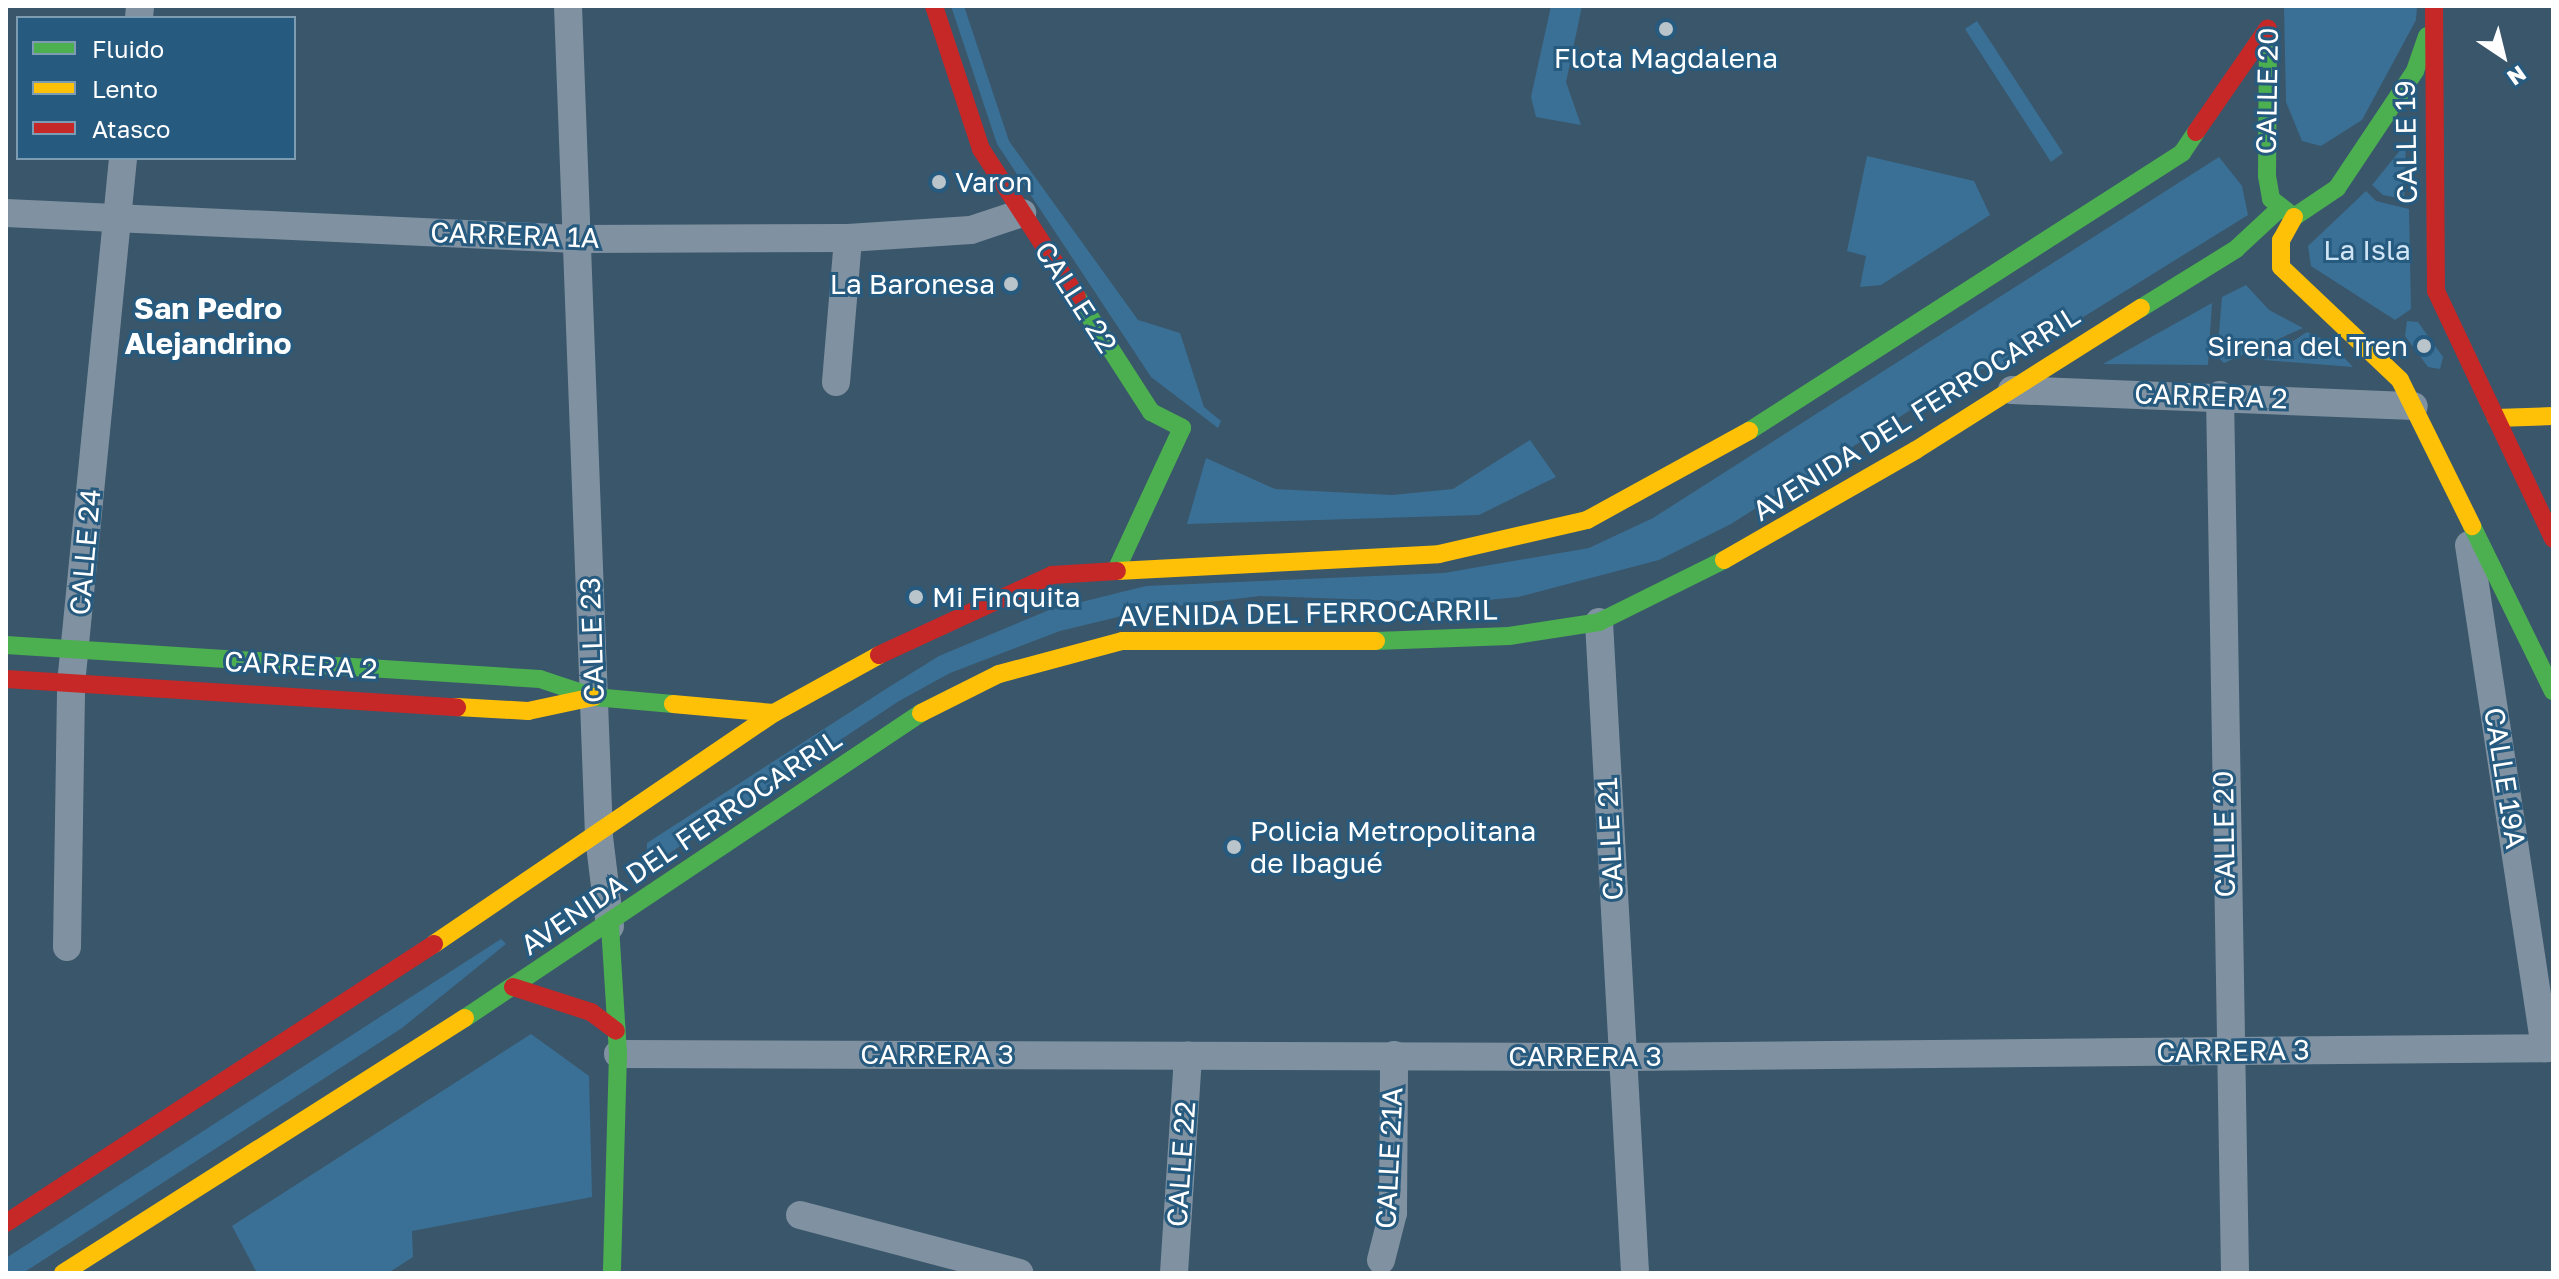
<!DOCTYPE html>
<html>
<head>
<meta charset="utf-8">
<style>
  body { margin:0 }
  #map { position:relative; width:2559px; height:1279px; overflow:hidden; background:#3a566b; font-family:"Golos Text",sans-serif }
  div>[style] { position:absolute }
  .green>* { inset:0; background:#3a7095 }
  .street>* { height:28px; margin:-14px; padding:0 14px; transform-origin:14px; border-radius:14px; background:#8092a1 }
  .fast>* { height:18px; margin:-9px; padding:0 9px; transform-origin:9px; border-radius:9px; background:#4caf50 }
  .slow>* { height:18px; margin:-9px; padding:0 9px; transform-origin:9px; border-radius:9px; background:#ffc107 }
  .jam>* { height:18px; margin:-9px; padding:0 9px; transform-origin:9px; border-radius:9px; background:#c62828 }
  .dots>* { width:22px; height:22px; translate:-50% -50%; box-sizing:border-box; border:4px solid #265a7f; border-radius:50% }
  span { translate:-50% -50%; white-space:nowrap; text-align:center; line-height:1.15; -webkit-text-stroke:6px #265a7f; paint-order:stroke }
  .poi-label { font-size:28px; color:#fff }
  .left { translate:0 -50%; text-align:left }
  .right { translate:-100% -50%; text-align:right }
  .street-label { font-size:28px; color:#fff }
  .park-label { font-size:28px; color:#cfe5f5 }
  .neighbourhood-label { font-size:30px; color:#fff; font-weight:700 }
  .frame { position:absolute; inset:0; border:8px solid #fff; pointer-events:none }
  .legend { position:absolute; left:16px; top:16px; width:280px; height:144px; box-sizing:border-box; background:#265a7f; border:2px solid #7d9cb2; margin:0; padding:10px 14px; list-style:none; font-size:24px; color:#fff }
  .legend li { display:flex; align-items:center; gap:16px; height:40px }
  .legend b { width:40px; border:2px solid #7d9cb2 }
  .north { position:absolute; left:2463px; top:16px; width:80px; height:80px; -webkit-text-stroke:6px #265a7f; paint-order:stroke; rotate:145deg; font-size:22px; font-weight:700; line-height:32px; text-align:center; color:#fff }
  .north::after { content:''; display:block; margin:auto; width:28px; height:36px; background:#fff; clip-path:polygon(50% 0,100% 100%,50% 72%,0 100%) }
</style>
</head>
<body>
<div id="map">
  <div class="green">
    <i style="clip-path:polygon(951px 6px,964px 6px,1009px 141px,1138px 320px,1180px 333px,1204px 407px,1221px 421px,1218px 428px,1151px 377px,997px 144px)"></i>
    <i style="clip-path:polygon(1551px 6px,1582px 6px,1566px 82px,1581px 125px,1536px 117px,1531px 97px)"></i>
    <i style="clip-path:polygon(2284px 6px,2417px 6px,2416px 20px,2362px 120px,2321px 146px,2302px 141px,2286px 102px)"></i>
    <i style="clip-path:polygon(1977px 21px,2063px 153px,2051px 162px,1965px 29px)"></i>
    <i style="clip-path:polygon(2406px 143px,2404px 199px,2383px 195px,2372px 185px)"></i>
    <i style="clip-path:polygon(1867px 156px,1974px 181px,1990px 215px,1881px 285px,1860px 287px,1866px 256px,1847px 251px)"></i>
    <i style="clip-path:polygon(2219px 157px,2242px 186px,2248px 215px,2001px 368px,1975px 369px,1731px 524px,1659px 560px,1518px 597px,1458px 603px,1260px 596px,1151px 609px,1060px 631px,950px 673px,899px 701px,647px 868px,647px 843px,889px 687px,939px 656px,1049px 610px,1146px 586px,1444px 573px,1589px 548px,1653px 518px)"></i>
    <i style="clip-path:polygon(2366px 191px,2376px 201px,2409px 209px,2411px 309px,2395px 320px,2311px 266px,2308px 246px)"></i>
    <i style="clip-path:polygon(2246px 285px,2269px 310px,2303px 328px,2224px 363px,2217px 356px,2222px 297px)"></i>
    <i style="clip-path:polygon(2212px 303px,2208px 365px,2103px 364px)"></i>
    <i style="clip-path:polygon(2407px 321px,2418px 322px,2443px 357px,2440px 369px,2428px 367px,2405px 336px)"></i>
    <i style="clip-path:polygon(2307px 332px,2329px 342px,2353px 367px,2264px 360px)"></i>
    <i style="clip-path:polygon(1530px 440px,1556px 477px,1479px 515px,1187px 524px,1206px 458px,1275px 489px,1392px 495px,1453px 489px)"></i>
    <i style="clip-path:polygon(501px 939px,506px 944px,402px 1028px,23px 1273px,6px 1273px,6px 1258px)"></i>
    <i style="clip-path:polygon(531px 1034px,589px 1076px,592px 1197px,412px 1231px,413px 1257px,388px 1273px,257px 1273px,232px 1226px)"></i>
  </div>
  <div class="street">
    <i style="left:568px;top:6px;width:832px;rotate:87.86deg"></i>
    <i style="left:599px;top:837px;width:90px;rotate:83deg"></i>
    <i style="left:139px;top:18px;width:12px;rotate:-85deg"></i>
    <i style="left:6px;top:213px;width:571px;rotate:2.61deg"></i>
    <i style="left:576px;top:239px;width:272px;rotate:-0.2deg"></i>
    <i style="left:848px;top:238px;width:123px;rotate:-3.7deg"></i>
    <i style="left:971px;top:230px;width:54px;rotate:-18.4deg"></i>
    <i style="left:836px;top:382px;width:144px;rotate:-85.2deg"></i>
    <i style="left:2012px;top:390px;width:402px;rotate:2.3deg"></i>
    <i style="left:2220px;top:395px;width:878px;rotate:89.02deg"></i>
    <i style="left:2469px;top:545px;width:509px;rotate:81.41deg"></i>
    <i style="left:1599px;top:622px;width:652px;rotate:86.83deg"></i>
    <i style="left:67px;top:947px;width:263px;rotate:-89.1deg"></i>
    <i style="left:71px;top:684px;width:529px;rotate:-84.35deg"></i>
    <i style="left:618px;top:1054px;width:1003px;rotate:0.17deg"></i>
    <i style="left:1621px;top:1057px;width:932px;rotate:-0.55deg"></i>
    <i style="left:800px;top:1215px;width:227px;rotate:14.8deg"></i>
    <i style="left:1381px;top:1260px;width:49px;rotate:-75.7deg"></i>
    <i style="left:1393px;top:1213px;width:158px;rotate:-89.6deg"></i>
    <i style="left:1174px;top:1273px;width:218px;rotate:-86.3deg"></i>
  </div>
  <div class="fast">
    <i style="left:2268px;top:33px;width:143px;rotate:90.4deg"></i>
    <i style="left:2267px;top:176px;width:23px;rotate:80deg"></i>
    <i style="left:2271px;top:199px;width:29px;rotate:38deg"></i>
    <i style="left:2294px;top:217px;width:52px;rotate:-34deg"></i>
    <i style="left:2337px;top:188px;width:141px;rotate:-56.3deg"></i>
    <i style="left:2415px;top:71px;width:37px;rotate:-71deg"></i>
    <i style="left:1077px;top:297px;width:137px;rotate:57.2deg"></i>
    <i style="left:1151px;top:412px;width:35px;rotate:27deg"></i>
    <i style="left:1182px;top:428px;width:154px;rotate:114.9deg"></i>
    <i style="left:2141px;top:308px;width:112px;rotate:-31.8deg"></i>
    <i style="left:2236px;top:249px;width:59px;rotate:-42.9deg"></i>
    <i style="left:1749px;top:431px;width:515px;rotate:-32.7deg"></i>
    <i style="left:2182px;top:153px;width:25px;rotate:-56deg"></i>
    <i style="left:2472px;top:526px;width:184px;rotate:63.9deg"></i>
    <i style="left:1376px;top:641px;width:133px;rotate:-2.2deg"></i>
    <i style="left:1509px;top:636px;width:91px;rotate:-8.8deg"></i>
    <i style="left:1599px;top:622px;width:140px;rotate:-26.4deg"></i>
    <i style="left:6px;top:645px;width:535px;rotate:3.64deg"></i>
    <i style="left:540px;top:679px;width:57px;rotate:18.4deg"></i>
    <i style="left:594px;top:697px;width:79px;rotate:5.1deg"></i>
    <i style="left:610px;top:926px;width:128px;rotate:86.4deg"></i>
    <i style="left:618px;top:1054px;width:219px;rotate:91.6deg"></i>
    <i style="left:465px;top:1018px;width:549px;rotate:-33.78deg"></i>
  </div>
  <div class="slow">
    <i style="left:2294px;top:217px;width:26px;rotate:119deg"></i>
    <i style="left:2281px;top:240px;width:27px;rotate:90deg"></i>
    <i style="left:2281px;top:267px;width:164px;rotate:43.5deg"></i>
    <i style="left:2400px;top:380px;width:163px;rotate:63.7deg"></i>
    <i style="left:2496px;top:418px;width:57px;rotate:-2deg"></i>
    <i style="left:1724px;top:560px;width:221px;rotate:-29.8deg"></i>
    <i style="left:1916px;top:450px;width:266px;rotate:-32.3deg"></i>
    <i style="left:1117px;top:571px;width:322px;rotate:-3deg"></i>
    <i style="left:1439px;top:554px;width:152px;rotate:-12.9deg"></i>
    <i style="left:1587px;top:520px;width:185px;rotate:-28.8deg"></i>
    <i style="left:673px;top:704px;width:101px;rotate:5.1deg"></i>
    <i style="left:457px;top:707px;width:71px;rotate:3.2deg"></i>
    <i style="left:528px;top:711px;width:67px;rotate:-12deg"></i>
    <i style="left:921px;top:713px;width:87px;rotate:-26.6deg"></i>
    <i style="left:999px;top:674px;width:127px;rotate:-15deg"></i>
    <i style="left:1122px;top:641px;width:254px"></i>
    <i style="left:434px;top:944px;width:411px;rotate:-34.2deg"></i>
    <i style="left:774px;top:713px;width:120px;rotate:-28.9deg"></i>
    <i style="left:63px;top:1273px;width:476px;rotate:-32.4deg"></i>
  </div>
  <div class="jam">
    <i style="left:934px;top:6px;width:151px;rotate:71.8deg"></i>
    <i style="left:981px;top:149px;width:176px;rotate:57deg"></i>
    <i style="left:2434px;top:6px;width:285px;rotate:89.6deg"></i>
    <i style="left:2436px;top:291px;width:274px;rotate:64.7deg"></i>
    <i style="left:2196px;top:132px;width:126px;rotate:-55.3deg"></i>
    <i style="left:879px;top:655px;width:191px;rotate:-24.8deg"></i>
    <i style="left:1052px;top:575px;width:65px;rotate:-3.5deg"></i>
    <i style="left:6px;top:679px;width:452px;rotate:3.6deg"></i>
    <i style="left:513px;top:987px;width:82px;rotate:17.8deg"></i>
    <i style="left:591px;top:1012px;width:31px;rotate:37deg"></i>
    <i style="left:6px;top:1223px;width:511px;rotate:-33.1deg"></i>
  </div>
  <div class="dots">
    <i style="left:1666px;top:29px;background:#bac4cb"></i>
    <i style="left:939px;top:182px;background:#bac4cb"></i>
    <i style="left:1011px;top:284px;background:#bac4cb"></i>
    <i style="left:2424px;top:346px;background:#bac4cb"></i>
    <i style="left:916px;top:597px;background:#bac4cb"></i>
    <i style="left:1234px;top:847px;background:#bac4cb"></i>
  </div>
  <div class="poi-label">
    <span style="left:1666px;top:58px">Flota Magdalena</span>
    <span class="left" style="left:955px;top:182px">Varon</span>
    <span class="right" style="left:995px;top:284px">La Baronesa</span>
    <span class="right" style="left:2408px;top:346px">Sirena del Tren</span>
    <span class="left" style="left:932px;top:597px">Mi Finquita</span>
    <span class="left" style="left:1250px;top:847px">Policia Metropolitana<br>de Ibagué</span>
  </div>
  <div class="street-label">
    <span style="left:2267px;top:91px;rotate:-89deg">CALLE 20</span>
    <span style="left:2406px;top:142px;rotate:-91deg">CALLE 19</span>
    <span style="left:515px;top:235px;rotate:2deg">CARRERA 1A</span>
    <span style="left:1076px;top:297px;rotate:57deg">CALLE 22</span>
    <span style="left:2211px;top:396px;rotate:2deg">CARRERA 2</span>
    <span style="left:1916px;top:413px;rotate:-32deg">AVENIDA DEL FERROCARRIL</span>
    <span style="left:85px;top:552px;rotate:-85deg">CALLE 24</span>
    <span style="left:1308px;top:613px;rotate:-1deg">AVENIDA DEL FERROCARRIL</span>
    <span style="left:592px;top:640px;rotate:-92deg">CALLE 23</span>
    <span style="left:301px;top:665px;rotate:3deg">CARRERA 2</span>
    <span style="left:2505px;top:778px;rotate:81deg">CALLE 19A</span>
    <span style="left:2224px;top:834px;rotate:-91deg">CALLE 20</span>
    <span style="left:1610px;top:839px;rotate:-93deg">CALLE 21</span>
    <span style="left:681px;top:842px;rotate:-34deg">AVENIDA DEL FERROCARRIL</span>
    <span style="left:2233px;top:1051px;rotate:-1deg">CARRERA 3</span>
    <span style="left:937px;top:1054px">CARRERA 3</span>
    <span style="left:1585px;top:1056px">CARRERA 3</span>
    <span style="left:1389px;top:1158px;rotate:-87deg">CALLE 21A</span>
    <span style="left:1181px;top:1164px;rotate:-86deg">CALLE 22</span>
  </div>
  <div class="park-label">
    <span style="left:2367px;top:250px">La Isla</span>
  </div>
  <div class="neighbourhood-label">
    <span style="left:208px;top:325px">San Pedro<br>Alejandrino</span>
  </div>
  <div class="frame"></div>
  <ul class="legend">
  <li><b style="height:10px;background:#4caf50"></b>Fluido</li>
  <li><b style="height:10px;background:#ffc107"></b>Lento</li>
  <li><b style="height:10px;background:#c62828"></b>Atasco</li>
  </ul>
  <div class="north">N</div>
</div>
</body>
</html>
